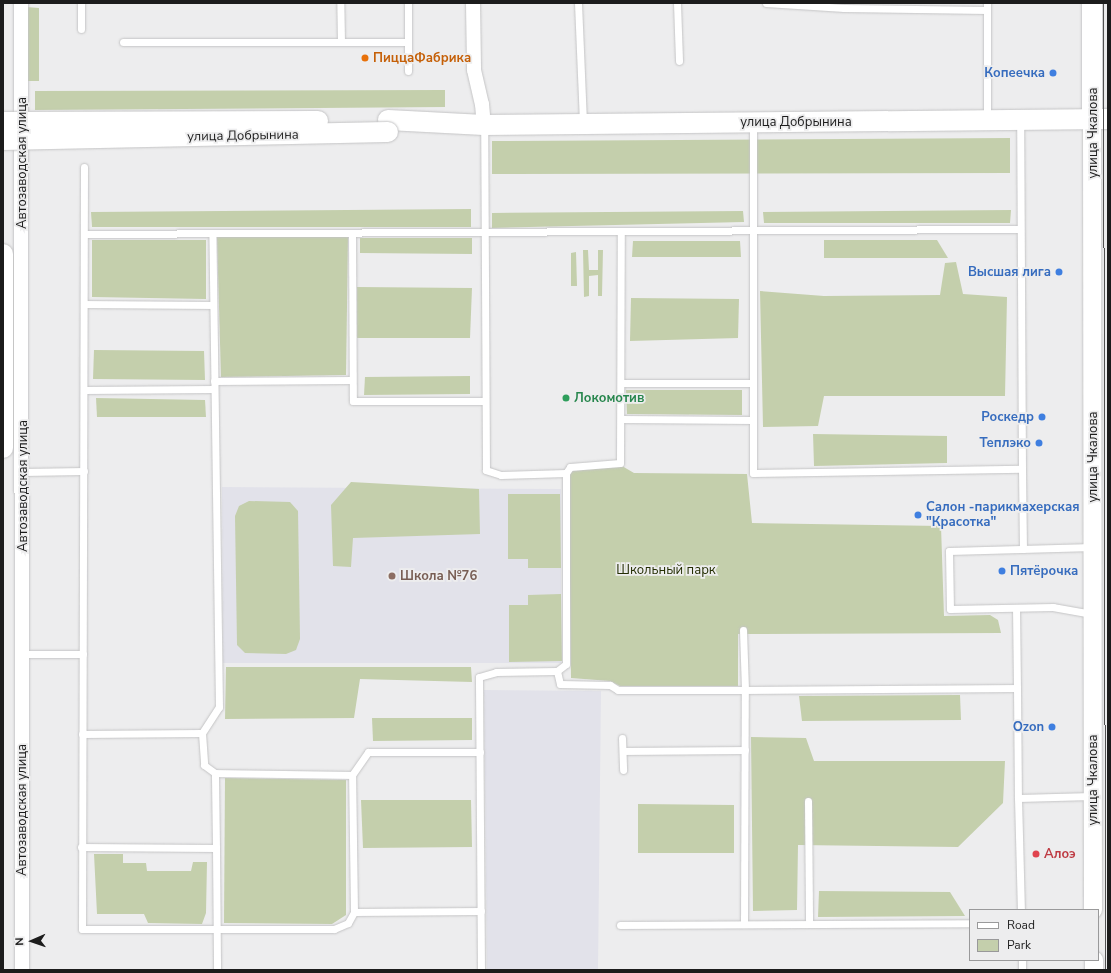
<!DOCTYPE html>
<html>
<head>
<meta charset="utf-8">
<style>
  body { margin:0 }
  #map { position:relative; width:1111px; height:973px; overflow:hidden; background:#ededee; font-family:"Nunito Sans",sans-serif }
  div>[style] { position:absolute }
  .built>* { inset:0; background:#e2e2ea }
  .green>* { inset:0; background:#c4cfac }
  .roads { filter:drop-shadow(0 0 1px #c4c4c5) drop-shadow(0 0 1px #c4c4c5) }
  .service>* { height:7px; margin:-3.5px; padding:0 3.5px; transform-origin:3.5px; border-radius:3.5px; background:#fff }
  .minor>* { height:14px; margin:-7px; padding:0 7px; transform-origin:7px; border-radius:7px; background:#fff }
  .tertiary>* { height:18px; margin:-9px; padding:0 9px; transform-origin:9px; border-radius:9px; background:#fff }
  .secondary>* { height:20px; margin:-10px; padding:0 10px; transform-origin:10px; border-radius:10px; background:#fff }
  .tram>* { height:1px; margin:-0.5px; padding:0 0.5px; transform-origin:0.5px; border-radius:0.5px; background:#525252 }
  .bridges { filter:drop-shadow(0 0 1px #c4c4c5) drop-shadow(0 0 1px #c4c4c5) }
  .secondary-bridge>* { height:20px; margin:-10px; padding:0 10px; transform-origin:10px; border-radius:10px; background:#fff }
  .dots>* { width:11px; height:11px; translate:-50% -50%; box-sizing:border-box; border:2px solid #ededee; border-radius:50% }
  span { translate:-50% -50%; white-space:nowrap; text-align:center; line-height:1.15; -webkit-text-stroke:3.5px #ededee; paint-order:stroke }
  .food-label { font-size:13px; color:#c56008; font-weight:700 }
  .left { translate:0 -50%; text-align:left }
  .shop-label { font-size:13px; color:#366cbe; font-weight:700 }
  .right { translate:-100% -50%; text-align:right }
  .street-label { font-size:13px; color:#1c1c1c }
  .leisure-label { font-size:13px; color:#27864d; font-weight:700 }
  .park-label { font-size:13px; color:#242e02 }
  .education-label { font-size:13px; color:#785e54; font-weight:700 }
  .health-label { font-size:13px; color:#be3a42; font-weight:700 }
  .frame { position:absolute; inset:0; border:4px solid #1c1c1c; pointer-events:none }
  .legend { position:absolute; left:969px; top:909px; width:130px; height:52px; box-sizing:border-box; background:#ededee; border:1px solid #99999a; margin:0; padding:5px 7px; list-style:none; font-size:12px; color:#1c1c1c }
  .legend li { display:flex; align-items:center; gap:8px; height:20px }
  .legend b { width:20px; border:1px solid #99999a }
  .north { position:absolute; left:12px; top:921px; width:40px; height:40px; -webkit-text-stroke:3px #ededee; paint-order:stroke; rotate:268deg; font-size:11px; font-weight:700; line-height:16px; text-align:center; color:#1c1c1c }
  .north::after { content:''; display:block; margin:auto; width:14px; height:18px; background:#1c1c1c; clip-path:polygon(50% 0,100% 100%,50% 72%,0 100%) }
</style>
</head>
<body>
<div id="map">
  <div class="built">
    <i style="clip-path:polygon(222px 487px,561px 489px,561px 663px,223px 663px)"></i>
    <i style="clip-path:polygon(484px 690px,601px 691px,598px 970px,487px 970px)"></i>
  </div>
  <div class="green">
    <i style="clip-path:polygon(26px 7px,39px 8px,39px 81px,27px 81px)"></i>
    <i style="clip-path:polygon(445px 90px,445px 107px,35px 110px,35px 91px)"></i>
    <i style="clip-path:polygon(1010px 138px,1010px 173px,492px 174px,492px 141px)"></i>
    <i style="clip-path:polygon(471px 209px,471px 227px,92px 227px,91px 212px)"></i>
    <i style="clip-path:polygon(1011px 210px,1010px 223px,764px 223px,763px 212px)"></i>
    <i style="clip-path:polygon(743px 211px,744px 222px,492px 228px,492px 213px)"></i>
    <i style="clip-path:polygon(217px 237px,348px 237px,346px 375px,221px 377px)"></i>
    <i style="clip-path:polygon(360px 238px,472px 238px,472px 254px,360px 253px)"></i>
    <i style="clip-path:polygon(92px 240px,206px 240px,206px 299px,92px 297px)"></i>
    <i style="clip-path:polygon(824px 240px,937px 240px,948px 258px,824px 258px)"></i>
    <i style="clip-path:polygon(633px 241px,740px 241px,741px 257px,632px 257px)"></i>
    <i style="clip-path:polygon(583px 250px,588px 250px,589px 270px,598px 270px,598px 250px,603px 250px,602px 296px,598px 296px,598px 275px,589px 276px,589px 296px,584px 297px)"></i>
    <i style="clip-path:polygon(576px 252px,577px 286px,571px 286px,571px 253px)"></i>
    <i style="clip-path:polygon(956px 262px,963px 294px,1007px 297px,1005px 396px,824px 396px,818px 426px,763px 427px,760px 291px,824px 296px,940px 295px,945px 263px)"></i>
    <i style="clip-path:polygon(357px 287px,472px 288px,470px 338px,357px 338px)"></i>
    <i style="clip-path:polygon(631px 298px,739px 299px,738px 338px,630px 341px)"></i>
    <i style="clip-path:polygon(94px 350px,204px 351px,205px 380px,93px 379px)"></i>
    <i style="clip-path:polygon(470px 376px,470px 394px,364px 395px,365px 377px)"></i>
    <i style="clip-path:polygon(626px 390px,742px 390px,742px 415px,627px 414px)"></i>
    <i style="clip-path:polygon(96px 398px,205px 400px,206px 417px,97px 417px)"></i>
    <i style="clip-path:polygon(813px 434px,947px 436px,947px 463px,814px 466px)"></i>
    <i style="clip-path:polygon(622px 466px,634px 473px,747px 474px,752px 523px,941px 526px,944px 616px,990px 615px,998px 620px,1001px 633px,738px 634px,738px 686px,620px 686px,610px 681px,571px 678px,569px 479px,571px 469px)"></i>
    <i style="clip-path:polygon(351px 482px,479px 489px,480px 534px,353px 538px,351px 567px,333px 566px,331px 505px)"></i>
    <i style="clip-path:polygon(508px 494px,560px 494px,561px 568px,528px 568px,528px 559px,508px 559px)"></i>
    <i style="clip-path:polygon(249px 501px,290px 502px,298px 511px,300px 639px,296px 650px,286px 654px,245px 653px,237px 645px,235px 516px,239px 506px)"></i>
    <i style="clip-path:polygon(561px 594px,562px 661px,509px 662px,509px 605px,528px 605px,528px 595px)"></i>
    <i style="clip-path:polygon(226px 667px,471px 667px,472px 682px,360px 679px,354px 718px,225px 719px)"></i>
    <i style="clip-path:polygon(960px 695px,961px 720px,802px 721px,799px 696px)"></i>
    <i style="clip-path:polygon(372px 718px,472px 718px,472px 740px,373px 741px)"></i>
    <i style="clip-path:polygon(751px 737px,806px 738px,814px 761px,1005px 761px,1003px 803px,958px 847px,798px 845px,797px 910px,753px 911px)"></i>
    <i style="clip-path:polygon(225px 778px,346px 780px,346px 915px,332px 924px,224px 923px)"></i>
    <i style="clip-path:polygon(361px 800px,471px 800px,472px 847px,363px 848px)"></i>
    <i style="clip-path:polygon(638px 804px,734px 805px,734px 853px,638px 853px)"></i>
    <i style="clip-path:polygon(94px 854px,123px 854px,123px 863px,146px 863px,147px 871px,191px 871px,193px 862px,207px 862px,206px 913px,202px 924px,148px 923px,144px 914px,97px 914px)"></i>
    <i style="clip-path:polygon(819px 891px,950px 892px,965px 916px,818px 917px)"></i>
  </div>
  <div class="roads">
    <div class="service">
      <i style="left:81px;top:3px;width:26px;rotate:90deg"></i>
      <i style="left:408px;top:3px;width:68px;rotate:90deg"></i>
      <i style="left:578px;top:3px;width:120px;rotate:87.6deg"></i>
      <i style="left:677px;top:3px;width:58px;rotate:88deg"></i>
      <i style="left:766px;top:3px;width:78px;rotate:3.7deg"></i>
      <i style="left:844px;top:8px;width:143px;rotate:0.8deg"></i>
      <i style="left:123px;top:42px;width:218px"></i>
      <i style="left:341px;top:42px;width:39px;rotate:-91deg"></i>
      <i style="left:341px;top:42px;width:67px"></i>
      <i style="left:987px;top:119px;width:116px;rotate:-90deg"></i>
      <i style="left:753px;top:124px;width:349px;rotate:90deg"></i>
      <i style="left:753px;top:473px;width:269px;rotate:-0.9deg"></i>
      <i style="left:1022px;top:469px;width:348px;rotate:-90.3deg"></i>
      <i style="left:84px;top:167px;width:762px;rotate:90.15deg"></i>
      <i style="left:82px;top:929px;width:252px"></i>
      <i style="left:334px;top:929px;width:15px;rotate:-23deg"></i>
      <i style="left:348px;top:923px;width:13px;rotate:-61deg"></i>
      <i style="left:354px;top:912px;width:127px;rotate:-0.5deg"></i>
      <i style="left:352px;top:233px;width:168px;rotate:89.7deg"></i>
      <i style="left:353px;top:401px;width:132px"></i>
      <i style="left:85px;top:234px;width:935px;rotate:-0.31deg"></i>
      <i style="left:84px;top:304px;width:129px;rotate:0.4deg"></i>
      <i style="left:214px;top:381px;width:138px;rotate:-0.4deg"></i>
      <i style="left:621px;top:383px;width:132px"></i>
      <i style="left:84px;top:390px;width:130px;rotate:-0.4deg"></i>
      <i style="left:621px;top:419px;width:132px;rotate:0.4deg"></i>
      <i style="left:1022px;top:469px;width:80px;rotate:89.3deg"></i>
      <i style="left:23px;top:472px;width:61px;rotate:-0.9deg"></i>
      <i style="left:566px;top:473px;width:7px;rotate:-56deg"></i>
      <i style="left:570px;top:467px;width:50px;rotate:-4.6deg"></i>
      <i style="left:620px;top:463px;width:232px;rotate:-89.8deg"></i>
      <i style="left:1092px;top:614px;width:40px;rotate:-170deg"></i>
      <i style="left:1053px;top:607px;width:103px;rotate:178.9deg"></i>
      <i style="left:950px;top:609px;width:58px;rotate:-91deg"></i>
      <i style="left:949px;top:551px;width:144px;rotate:-1.6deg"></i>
      <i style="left:23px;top:654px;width:60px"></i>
      <i style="left:557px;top:671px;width:13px;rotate:77deg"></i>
      <i style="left:560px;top:684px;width:50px;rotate:1.1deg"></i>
      <i style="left:610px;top:685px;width:9px;rotate:32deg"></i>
      <i style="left:618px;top:690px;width:127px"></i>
      <i style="left:745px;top:690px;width:60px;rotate:-91.9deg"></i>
      <i style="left:1017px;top:688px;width:110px;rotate:89.5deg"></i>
      <i style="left:1018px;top:798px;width:74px;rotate:-1.5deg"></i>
      <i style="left:202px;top:733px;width:31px;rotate:-57deg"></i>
      <i style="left:219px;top:707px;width:474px;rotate:-90.8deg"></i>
      <i style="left:82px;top:734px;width:120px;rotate:-0.5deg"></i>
      <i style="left:202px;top:733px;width:32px;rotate:86deg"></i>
      <i style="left:204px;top:765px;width:14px;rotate:36deg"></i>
      <i style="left:622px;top:738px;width:32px;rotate:88deg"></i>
      <i style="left:623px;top:751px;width:122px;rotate:-0.5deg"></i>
      <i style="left:1018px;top:798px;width:112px;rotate:88.5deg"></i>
      <i style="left:808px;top:801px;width:123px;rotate:89.5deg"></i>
      <i style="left:81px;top:847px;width:135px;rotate:0.4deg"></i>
      <i style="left:216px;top:848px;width:122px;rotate:89.5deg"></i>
      <i style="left:216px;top:848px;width:75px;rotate:-90.8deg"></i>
      <i style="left:215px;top:773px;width:137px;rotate:0.8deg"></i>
      <i style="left:354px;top:912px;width:137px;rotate:-90.8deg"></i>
      <i style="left:352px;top:775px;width:28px;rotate:-55deg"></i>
      <i style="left:368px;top:752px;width:112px"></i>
      <i style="left:744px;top:924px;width:234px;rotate:-89.8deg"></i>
      <i style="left:745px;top:690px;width:272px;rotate:-0.4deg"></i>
      <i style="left:1017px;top:688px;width:80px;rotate:-90.7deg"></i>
      <i style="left:620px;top:925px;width:350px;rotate:-0.3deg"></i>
      <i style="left:1022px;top:960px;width:10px;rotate:90deg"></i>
      <i style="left:481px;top:970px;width:293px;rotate:-90.4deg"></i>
      <i style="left:479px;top:677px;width:18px;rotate:-16deg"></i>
      <i style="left:496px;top:672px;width:61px;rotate:-0.9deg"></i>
      <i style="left:557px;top:671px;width:11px;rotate:-38deg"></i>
      <i style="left:566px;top:664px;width:191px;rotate:-90deg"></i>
      <i style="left:566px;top:473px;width:65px;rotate:178.2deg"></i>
      <i style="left:501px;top:475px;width:16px;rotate:-162deg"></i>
      <i style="left:486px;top:470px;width:343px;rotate:-90.3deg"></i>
    </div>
    <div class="minor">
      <i style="left:21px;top:3px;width:967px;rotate:89.94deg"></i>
      <i style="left:473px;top:3px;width:67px;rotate:89.1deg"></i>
      <i style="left:474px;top:70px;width:35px;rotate:77deg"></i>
      <i style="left:482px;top:104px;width:21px;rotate:85deg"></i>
    </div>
    <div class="tertiary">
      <i style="left:1092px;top:120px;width:790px;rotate:89.93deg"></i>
      <i style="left:1094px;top:970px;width:10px;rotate:-90deg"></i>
    </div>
    <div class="secondary">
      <i style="left:1092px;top:3px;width:117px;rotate:90deg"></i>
      <i style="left:388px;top:120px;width:96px;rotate:3deg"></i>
      <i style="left:484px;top:125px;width:624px;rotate:-0.55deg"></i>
      <i style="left:3px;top:254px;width:194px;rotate:90deg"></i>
    </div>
  </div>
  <div class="tram">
    <i style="left:1103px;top:3px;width:967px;rotate:89.88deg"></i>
  </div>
  <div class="bridges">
    <div class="secondary-bridge">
      <i style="left:3px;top:122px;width:315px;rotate:-0.2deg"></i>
      <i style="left:3px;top:140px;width:385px;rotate:-1.2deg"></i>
    </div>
  </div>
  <div class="dots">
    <i style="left:365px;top:58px;background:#e8710a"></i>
    <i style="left:1053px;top:73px;background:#3f7fe0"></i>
    <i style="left:1059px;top:272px;background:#3f7fe0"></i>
    <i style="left:566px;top:398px;background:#2e9e5b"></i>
    <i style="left:1042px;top:417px;background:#3f7fe0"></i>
    <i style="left:1039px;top:443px;background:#3f7fe0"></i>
    <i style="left:918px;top:515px;background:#3f7fe0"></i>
    <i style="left:1002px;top:571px;background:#3f7fe0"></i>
    <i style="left:392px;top:576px;background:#8d6e63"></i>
    <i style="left:1052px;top:727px;background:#3f7fe0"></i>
    <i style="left:1036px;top:854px;background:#e0444e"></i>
  </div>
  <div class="food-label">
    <span class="left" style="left:373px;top:58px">ПиццаФабрика</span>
  </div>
  <div class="shop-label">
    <span class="right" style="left:1045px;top:73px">Копеечка</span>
    <span class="right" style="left:1051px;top:272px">Высшая лига</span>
    <span class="right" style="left:1034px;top:417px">Роскедр</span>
    <span class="right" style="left:1031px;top:443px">Теплэко</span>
    <span class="left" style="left:926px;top:515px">Салон -парикмахерская<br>"Красотка"</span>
    <span class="left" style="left:1010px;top:571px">Пятёрочка</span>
    <span class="right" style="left:1044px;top:727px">Ozon</span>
  </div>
  <div class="street-label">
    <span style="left:796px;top:122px">улица Добрынина</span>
    <span style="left:1093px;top:133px;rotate:-90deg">улица Чкалова</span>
    <span style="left:243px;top:136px;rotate:-1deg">улица Добрынина</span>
    <span style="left:22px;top:163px;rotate:-90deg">Автозаводская улица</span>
    <span style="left:1093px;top:457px;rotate:-90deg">улица Чкалова</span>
    <span style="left:23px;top:486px;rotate:-90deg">Автозаводская улица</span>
    <span style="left:1093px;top:780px;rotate:-90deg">улица Чкалова</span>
    <span style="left:22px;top:810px;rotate:-90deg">Автозаводская улица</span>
  </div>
  <div class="leisure-label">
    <span class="left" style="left:574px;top:398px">Локомотив</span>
  </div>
  <div class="park-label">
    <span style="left:666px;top:570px">Школьный парк</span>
  </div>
  <div class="education-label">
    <span class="left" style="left:400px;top:576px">Школа №76</span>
  </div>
  <div class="health-label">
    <span class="left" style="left:1044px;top:854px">Алоэ</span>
  </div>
  <div class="frame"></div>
  <ul class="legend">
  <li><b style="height:5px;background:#fff"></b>Road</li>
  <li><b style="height:11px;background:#c4cfac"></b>Park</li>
  </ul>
  <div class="north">N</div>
</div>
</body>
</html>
